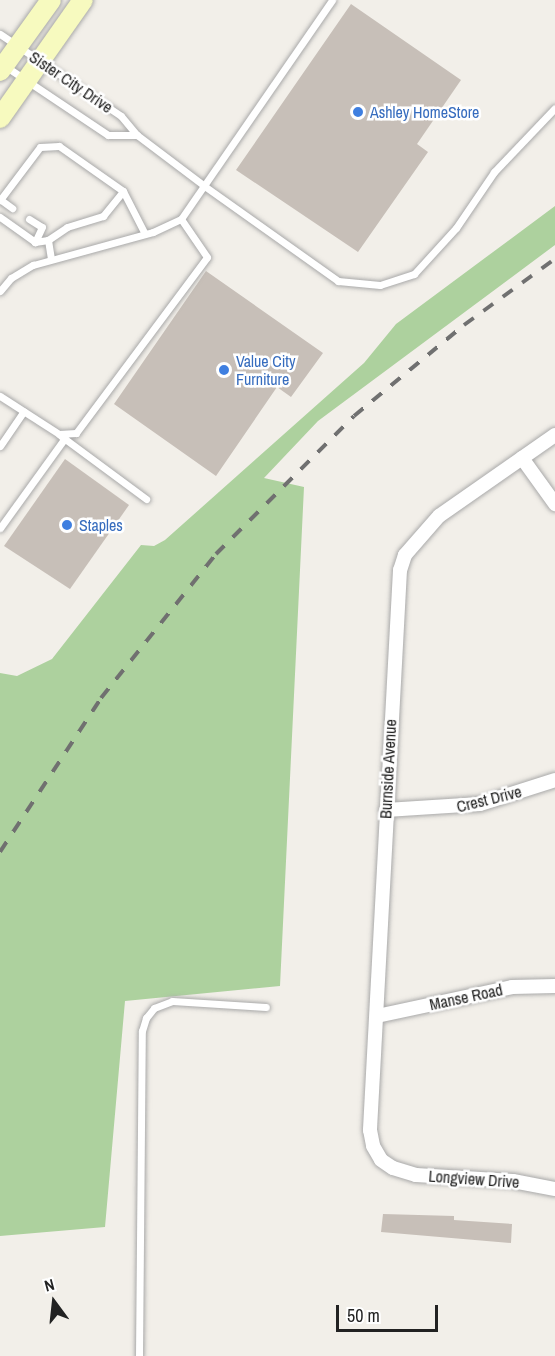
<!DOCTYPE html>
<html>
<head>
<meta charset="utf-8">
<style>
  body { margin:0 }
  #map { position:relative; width:555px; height:1356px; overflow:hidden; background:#f2efe9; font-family:"Archivo Narrow",sans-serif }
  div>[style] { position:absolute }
  .forest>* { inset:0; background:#add19e }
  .building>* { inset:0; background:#c7bfb8 }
  .roads { filter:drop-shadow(0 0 2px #a9a9a9) drop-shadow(0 0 2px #a9a9a9) }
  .service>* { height:7px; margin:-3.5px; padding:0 3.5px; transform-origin:3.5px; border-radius:3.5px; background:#fff }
  .minor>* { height:14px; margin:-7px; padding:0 7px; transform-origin:7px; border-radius:7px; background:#fff }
  .secondary>* { height:20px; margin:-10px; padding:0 10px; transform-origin:10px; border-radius:10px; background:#f7fabf }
  .rail>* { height:4px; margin-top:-2px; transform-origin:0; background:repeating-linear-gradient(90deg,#707070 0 12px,transparent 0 24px) }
  .dots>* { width:16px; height:16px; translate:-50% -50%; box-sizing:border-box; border:3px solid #fff; border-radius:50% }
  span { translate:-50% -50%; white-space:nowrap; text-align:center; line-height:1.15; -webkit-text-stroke:5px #fff; paint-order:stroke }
  .street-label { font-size:16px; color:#222 }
  .shop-label { font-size:16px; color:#366cbe }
  .left { translate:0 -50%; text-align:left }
  .north { position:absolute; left:24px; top:1272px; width:60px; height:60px; -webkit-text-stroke:4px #fff; paint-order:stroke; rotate:345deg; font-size:16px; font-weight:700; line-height:24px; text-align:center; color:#222 }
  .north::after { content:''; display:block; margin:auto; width:21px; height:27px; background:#222; clip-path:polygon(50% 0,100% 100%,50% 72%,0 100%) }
  .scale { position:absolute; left:336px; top:1305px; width:102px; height:27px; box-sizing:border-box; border:3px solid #222; border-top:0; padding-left:8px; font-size:18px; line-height:21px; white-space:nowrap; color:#222; -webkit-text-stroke:4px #fff; paint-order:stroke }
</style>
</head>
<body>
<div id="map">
  <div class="forest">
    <i style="clip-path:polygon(555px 206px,555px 245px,318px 421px,264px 478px,304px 487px,280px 986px,125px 1001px,105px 1227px,0 1236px,0 673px,17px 676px,52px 659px,141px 545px,154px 546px,165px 540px,364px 363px,396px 324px)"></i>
  </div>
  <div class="building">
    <i style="clip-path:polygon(351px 4px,461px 80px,417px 144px,428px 152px,358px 252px,236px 170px)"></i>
    <i style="clip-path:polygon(206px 271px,323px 353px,291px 397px,277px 387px,216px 476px,114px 404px)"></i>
    <i style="clip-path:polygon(65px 459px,129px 505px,70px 589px,4px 546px)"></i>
    <i style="clip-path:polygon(383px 1214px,454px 1216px,454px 1220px,512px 1224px,511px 1243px,381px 1232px)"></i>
  </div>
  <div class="roads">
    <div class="service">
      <i style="left:0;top:34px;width:146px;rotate:34.1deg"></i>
      <i style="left:121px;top:116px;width:25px;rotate:50deg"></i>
      <i style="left:137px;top:135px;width:83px;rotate:37.1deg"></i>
      <i style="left:203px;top:185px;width:166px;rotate:35.4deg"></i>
      <i style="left:338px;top:281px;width:42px;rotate:5.4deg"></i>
      <i style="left:380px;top:285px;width:36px;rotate:-18deg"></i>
      <i style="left:414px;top:274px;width:62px;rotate:-47.6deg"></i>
      <i style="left:456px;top:228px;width:68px;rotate:-55.8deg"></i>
      <i style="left:494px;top:172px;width:88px;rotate:-46.4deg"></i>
      <i style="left:5px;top:66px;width:124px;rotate:33.8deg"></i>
      <i style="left:108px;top:135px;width:29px"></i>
      <i style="left:0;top:200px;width:66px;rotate:-53deg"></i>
      <i style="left:40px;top:147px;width:19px;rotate:-3deg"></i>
      <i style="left:59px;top:146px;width:78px;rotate:35.1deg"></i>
      <i style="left:123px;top:191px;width:48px;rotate:62.9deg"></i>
      <i style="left:1px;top:200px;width:14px;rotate:36deg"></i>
      <i style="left:0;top:217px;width:43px;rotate:35.5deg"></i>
      <i style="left:35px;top:242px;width:13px;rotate:-9deg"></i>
      <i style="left:48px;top:240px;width:19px;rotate:81deg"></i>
      <i style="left:29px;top:219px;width:15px;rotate:32deg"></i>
      <i style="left:42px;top:227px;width:17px;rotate:115deg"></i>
      <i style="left:48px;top:240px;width:23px;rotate:-34deg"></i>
      <i style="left:67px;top:227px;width:38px;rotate:-17deg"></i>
      <i style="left:103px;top:216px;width:32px;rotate:-51deg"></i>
      <i style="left:0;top:291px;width:17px;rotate:-50deg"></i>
      <i style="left:11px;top:278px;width:26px;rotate:-31deg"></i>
      <i style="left:33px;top:265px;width:124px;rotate:-15.4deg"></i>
      <i style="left:153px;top:232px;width:31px;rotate:-25deg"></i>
      <i style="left:181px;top:219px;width:266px;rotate:-55.4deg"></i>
      <i style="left:0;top:396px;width:70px;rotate:32.8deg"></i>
      <i style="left:59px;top:434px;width:17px;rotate:-3deg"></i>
      <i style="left:76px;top:433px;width:219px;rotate:-53.3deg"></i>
      <i style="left:207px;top:257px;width:46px;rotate:-124.4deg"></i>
      <i style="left:61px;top:436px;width:106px;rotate:36.5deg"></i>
      <i style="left:0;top:446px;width:42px;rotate:-55.6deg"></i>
      <i style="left:0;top:528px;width:111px;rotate:-54.2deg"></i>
      <i style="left:139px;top:1356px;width:325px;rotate:-89.5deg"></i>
      <i style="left:142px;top:1031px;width:14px;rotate:-73deg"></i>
      <i style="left:146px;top:1018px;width:13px;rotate:-51deg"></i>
      <i style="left:154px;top:1008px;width:19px;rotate:-21deg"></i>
      <i style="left:172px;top:1001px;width:94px;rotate:3.7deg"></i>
    </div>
    <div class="minor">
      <i style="left:555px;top:435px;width:141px;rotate:145.1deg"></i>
      <i style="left:439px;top:516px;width:52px;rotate:131.1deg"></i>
      <i style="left:405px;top:555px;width:16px;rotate:108deg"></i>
      <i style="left:400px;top:570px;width:561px;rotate:93.07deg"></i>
      <i style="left:370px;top:1130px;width:16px;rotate:79deg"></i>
      <i style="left:373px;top:1146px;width:16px;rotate:60deg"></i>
      <i style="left:381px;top:1160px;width:14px;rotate:34deg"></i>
      <i style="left:393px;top:1168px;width:24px;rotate:17deg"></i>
      <i style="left:416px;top:1175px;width:97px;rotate:3.5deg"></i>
      <i style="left:513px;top:1181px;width:43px;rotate:10.8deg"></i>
      <i style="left:522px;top:458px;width:57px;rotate:54.3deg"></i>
      <i style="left:386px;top:810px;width:94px;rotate:-3.7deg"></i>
      <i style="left:480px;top:804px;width:79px;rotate:-17.7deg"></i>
      <i style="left:377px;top:1016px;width:138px;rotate:-12.1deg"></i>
      <i style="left:512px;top:987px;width:43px;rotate:-1.3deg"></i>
    </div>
    <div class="secondary">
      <i style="left:0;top:71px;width:87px;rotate:-54.3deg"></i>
      <i style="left:0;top:118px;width:144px;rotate:-54.9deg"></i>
    </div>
  </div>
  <div class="rail">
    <i style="left:0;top:852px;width:184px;rotate:-56.7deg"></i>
    <i style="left:101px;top:698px;width:184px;rotate:-51.4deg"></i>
    <i style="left:216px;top:554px;width:195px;rotate:-45deg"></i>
    <i style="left:354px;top:416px;width:143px;rotate:-39.6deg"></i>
    <i style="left:464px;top:325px;width:112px;rotate:-36deg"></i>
  </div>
  <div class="dots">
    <i style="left:358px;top:112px;background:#3f7fe0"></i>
    <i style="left:224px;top:370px;background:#3f7fe0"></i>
    <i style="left:67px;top:525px;background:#3f7fe0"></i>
  </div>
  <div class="street-label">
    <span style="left:71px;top:82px;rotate:34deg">Sister City Drive</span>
    <span style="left:388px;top:769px;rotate:-87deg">Burnside Avenue</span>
    <span style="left:489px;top:799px;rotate:-14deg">Crest Drive</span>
    <span style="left:466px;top:997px;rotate:-12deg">Manse Road</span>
    <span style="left:474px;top:1179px;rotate:4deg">Longview Drive</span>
  </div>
  <div class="shop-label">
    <span class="left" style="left:370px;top:112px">Ashley HomeStore</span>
    <span class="left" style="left:236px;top:370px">Value City<br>Furniture</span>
    <span class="left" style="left:79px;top:525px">Staples</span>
  </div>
  <div class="north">N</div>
  <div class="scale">50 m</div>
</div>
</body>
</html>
